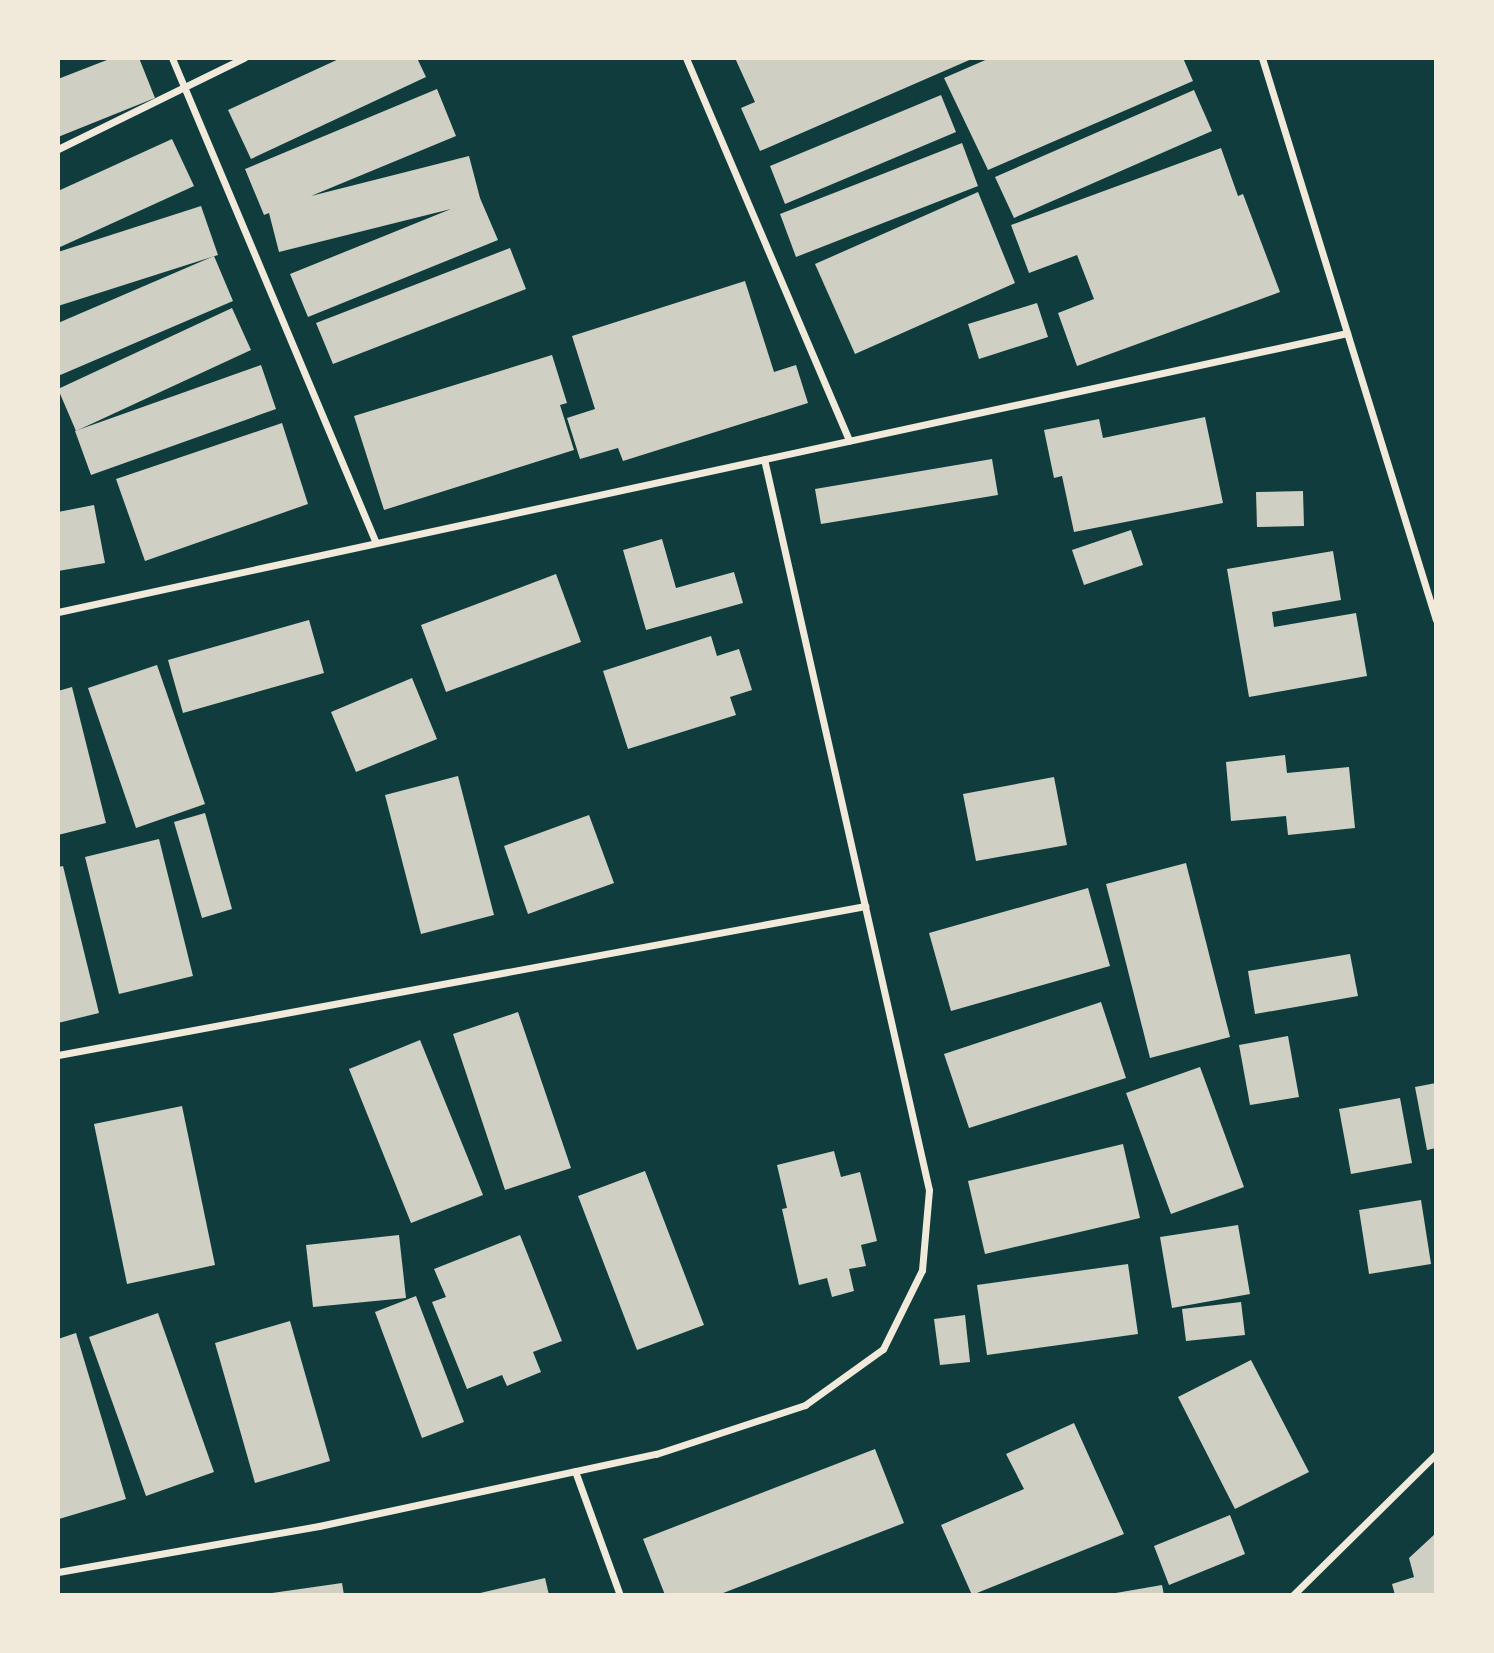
<!DOCTYPE html>
<html>
<head>
<meta charset="utf-8">
<style>
  body { margin:0 }
  #map { position:relative; width:1494px; height:1653px; overflow:hidden; background:#0f3d3e; font-family:Arial,sans-serif }
  div>[style] { position:absolute }
  .building>* { inset:0; background:#cfcfc3 }
  .minor>* { height:7px; margin:-3.5px; padding:0 3.5px; transform-origin:3.5px; border-radius:3.5px; background:#f1e9da }
  span { translate:-50% -50%; white-space:nowrap; text-align:center; line-height:1.15; -webkit-text-stroke:5px #f1e9da; paint-order:stroke }
  .frame { position:absolute; inset:0; border:60px solid #f1e9da; pointer-events:none }
</style>
</head>
<body>
<div id="map">
  <div class="building">
    <i style="clip-path:polygon(112px 58px,139px 58px,155px 98px,58px 137px,58px 79px)"></i>
    <i style="clip-path:polygon(341px 58px,417px 58px,426px 77px,251px 159px,228px 110px)"></i>
    <i style="clip-path:polygon(735px 58px,974px 58px,760px 151px,741px 108px,755px 102px)"></i>
    <i style="clip-path:polygon(990px 58px,1183px 58px,1193px 81px,988px 170px,944px 78px)"></i>
    <i style="clip-path:polygon(437px 89px,456px 136px,311px 196px,469px 156px,480px 198px,498px 240px,308px 317px,290px 274px,451px 209px,279px 252px,269px 213px,264px 215px,245px 169px)"></i>
    <i style="clip-path:polygon(1194px 90px,1212px 131px,1014px 218px,995px 177px)"></i>
    <i style="clip-path:polygon(941px 95px,956px 132px,785px 204px,770px 166px)"></i>
    <i style="clip-path:polygon(172px 139px,194px 186px,58px 248px,58px 191px)"></i>
    <i style="clip-path:polygon(962px 143px,978px 186px,796px 257px,780px 214px)"></i>
    <i style="clip-path:polygon(1221px 148px,1238px 196px,1243px 194px,1280px 292px,1077px 366px,1058px 313px,1094px 299px,1077px 255px,1029px 273px,1011px 225px)"></i>
    <i style="clip-path:polygon(978px 192px,1015px 283px,855px 354px,815px 264px)"></i>
    <i style="clip-path:polygon(201px 206px,218px 255px,58px 306px,58px 252px)"></i>
    <i style="clip-path:polygon(510px 248px,526px 289px,333px 364px,316px 323px)"></i>
    <i style="clip-path:polygon(214px 256px,233px 301px,58px 376px,58px 323px)"></i>
    <i style="clip-path:polygon(745px 281px,774px 372px,796px 365px,808px 403px,623px 461px,618px 448px,580px 459px,567px 418px,595px 409px,572px 336px)"></i>
    <i style="clip-path:polygon(1037px 303px,1048px 337px,979px 359px,968px 324px)"></i>
    <i style="clip-path:polygon(232px 308px,251px 350px,76px 431px,58px 389px)"></i>
    <i style="clip-path:polygon(552px 355px,567px 403px,560px 405px,574px 450px,384px 510px,354px 416px)"></i>
    <i style="clip-path:polygon(261px 365px,276px 409px,91px 475px,75px 431px)"></i>
    <i style="clip-path:polygon(1205px 417px,1223px 503px,1074px 532px,1062px 476px,1054px 478px,1044px 430px,1099px 419px,1103px 438px)"></i>
    <i style="clip-path:polygon(282px 423px,308px 504px,145px 561px,116px 479px)"></i>
    <i style="clip-path:polygon(992px 459px,998px 495px,821px 524px,815px 489px)"></i>
    <i style="clip-path:polygon(1303px 491px,1304px 526px,1257px 527px,1256px 492px)"></i>
    <i style="clip-path:polygon(94px 505px,105px 563px,58px 571px,58px 512px)"></i>
    <i style="clip-path:polygon(1131px 530px,1143px 565px,1084px 585px,1072px 550px)"></i>
    <i style="clip-path:polygon(662px 539px,676px 588px,734px 572px,743px 603px,646px 630px,623px 550px)"></i>
    <i style="clip-path:polygon(1333px 551px,1341px 600px,1272px 612px,1274px 627px,1356px 613px,1367px 676px,1249px 697px,1227px 569px)"></i>
    <i style="clip-path:polygon(556px 574px,581px 642px,446px 692px,421px 625px)"></i>
    <i style="clip-path:polygon(309px 620px,324px 673px,183px 713px,168px 660px)"></i>
    <i style="clip-path:polygon(711px 636px,717px 656px,739px 649px,752px 690px,730px 697px,736px 715px,628px 749px,603px 671px)"></i>
    <i style="clip-path:polygon(157px 665px,205px 804px,136px 828px,88px 688px)"></i>
    <i style="clip-path:polygon(412px 678px,437px 739px,356px 772px,331px 712px)"></i>
    <i style="clip-path:polygon(72px 687px,106px 823px,58px 835px,58px 691px)"></i>
    <i style="clip-path:polygon(1285px 755px,1287px 773px,1349px 767px,1355px 828px,1288px 835px,1286px 816px,1231px 821px,1226px 762px)"></i>
    <i style="clip-path:polygon(458px 776px,494px 915px,421px 934px,385px 795px)"></i>
    <i style="clip-path:polygon(1054px 777px,1067px 845px,976px 861px,963px 794px)"></i>
    <i style="clip-path:polygon(205px 813px,232px 909px,202px 918px,174px 822px)"></i>
    <i style="clip-path:polygon(589px 815px,614px 883px,528px 914px,504px 846px)"></i>
    <i style="clip-path:polygon(159px 839px,193px 976px,119px 994px,85px 857px)"></i>
    <i style="clip-path:polygon(1186px 863px,1230px 1037px,1150px 1058px,1106px 884px)"></i>
    <i style="clip-path:polygon(63px 866px,99px 1013px,58px 1023px,58px 867px)"></i>
    <i style="clip-path:polygon(1088px 888px,1110px 966px,951px 1011px,929px 933px)"></i>
    <i style="clip-path:polygon(1350px 954px,1358px 996px,1255px 1014px,1248px 971px)"></i>
    <i style="clip-path:polygon(1101px 1002px,1126px 1078px,969px 1128px,944px 1054px)"></i>
    <i style="clip-path:polygon(518px 1012px,571px 1168px,505px 1190px,453px 1034px)"></i>
    <i style="clip-path:polygon(1288px 1036px,1299px 1097px,1250px 1105px,1239px 1045px)"></i>
    <i style="clip-path:polygon(420px 1040px,483px 1195px,411px 1223px,349px 1069px)"></i>
    <i style="clip-path:polygon(1200px 1067px,1244px 1187px,1171px 1214px,1126px 1093px)"></i>
    <i style="clip-path:polygon(1436px 1083px,1436px 1148px,1427px 1150px,1415px 1087px)"></i>
    <i style="clip-path:polygon(1400px 1098px,1412px 1163px,1351px 1174px,1339px 1109px)"></i>
    <i style="clip-path:polygon(182px 1106px,215px 1265px,127px 1284px,94px 1124px)"></i>
    <i style="clip-path:polygon(1123px 1144px,1140px 1218px,985px 1254px,968px 1181px)"></i>
    <i style="clip-path:polygon(834px 1151px,841px 1177px,860px 1172px,877px 1241px,861px 1245px,866px 1266px,849px 1269px,854px 1291px,832px 1297px,827px 1278px,799px 1285px,782px 1209px,787px 1208px,777px 1165px)"></i>
    <i style="clip-path:polygon(645px 1171px,704px 1325px,637px 1350px,578px 1196px)"></i>
    <i style="clip-path:polygon(1421px 1200px,1431px 1264px,1369px 1274px,1359px 1210px)"></i>
    <i style="clip-path:polygon(1238px 1225px,1250px 1294px,1172px 1308px,1160px 1237px)"></i>
    <i style="clip-path:polygon(399px 1235px,406px 1298px,313px 1307px,306px 1245px)"></i>
    <i style="clip-path:polygon(520px 1235px,562px 1341px,533px 1352px,541px 1372px,507px 1386px,502px 1375px,467px 1389px,432px 1302px,446px 1297px,434px 1269px)"></i>
    <i style="clip-path:polygon(1128px 1264px,1138px 1334px,987px 1355px,977px 1285px)"></i>
    <i style="clip-path:polygon(416px 1296px,464px 1422px,422px 1438px,375px 1312px)"></i>
    <i style="clip-path:polygon(1241px 1302px,1245px 1335px,1186px 1341px,1182px 1309px)"></i>
    <i style="clip-path:polygon(158px 1313px,214px 1472px,146px 1496px,89px 1337px)"></i>
    <i style="clip-path:polygon(965px 1315px,970px 1362px,940px 1365px,934px 1319px)"></i>
    <i style="clip-path:polygon(290px 1321px,330px 1461px,255px 1483px,215px 1343px)"></i>
    <i style="clip-path:polygon(76px 1333px,126px 1499px,59px 1519px,58px 1339px)"></i>
    <i style="clip-path:polygon(1251px 1360px,1309px 1472px,1235px 1509px,1178px 1397px)"></i>
    <i style="clip-path:polygon(1074px 1423px,1124px 1534px,972px 1595px,941px 1525px,1024px 1489px,1006px 1454px)"></i>
    <i style="clip-path:polygon(875px 1449px,904px 1523px,718px 1595px,665px 1595px,643px 1539px)"></i>
    <i style="clip-path:polygon(1230px 1515px,1245px 1554px,1169px 1585px,1154px 1546px)"></i>
    <i style="clip-path:polygon(1436px 1533px,1436px 1595px,1395px 1595px,1392px 1584px,1414px 1577px,1409px 1558px)"></i>
    <i style="clip-path:polygon(545px 1578px,549px 1595px,476px 1595px,476px 1594px)"></i>
    <i style="clip-path:polygon(342px 1583px,344px 1595px,265px 1595px,265px 1594px)"></i>
    <i style="clip-path:polygon(1162px 1585px,1164px 1595px,1111px 1595px,1110px 1594px)"></i>
  </div>
  <div class="minor">
    <i style="left:172px;top:58px;width:526px;rotate:67.19deg"></i>
    <i style="left:686px;top:58px;width:416px;rotate:66.9deg"></i>
    <i style="left:1262px;top:58px;width:588px;rotate:72.8deg"></i>
    <i style="left:58px;top:149px;width:207px;rotate:-26.1deg"></i>
    <i style="left:58px;top:612px;width:1319px;rotate:-12.21deg"></i>
    <i style="left:58px;top:1055px;width:821px;rotate:-10.46deg"></i>
    <i style="left:575px;top:1471px;width:132px;rotate:70.1deg"></i>
    <i style="left:58px;top:1572px;width:265px;rotate:-10deg"></i>
    <i style="left:319px;top:1526px;width:345px;rotate:-12.1deg"></i>
    <i style="left:656px;top:1454px;width:157px;rotate:-18.2deg"></i>
    <i style="left:805px;top:1405px;width:96px;rotate:-35.7deg"></i>
    <i style="left:883px;top:1349px;width:88px;rotate:-63.7deg"></i>
    <i style="left:922px;top:1270px;width:80px;rotate:-85deg"></i>
    <i style="left:929px;top:1190px;width:749px;rotate:-102.72deg"></i>
    <i style="left:1293px;top:1595px;width:201px;rotate:-44.6deg"></i>
  </div>
  <div class="frame"></div>
</div>
</body>
</html>
